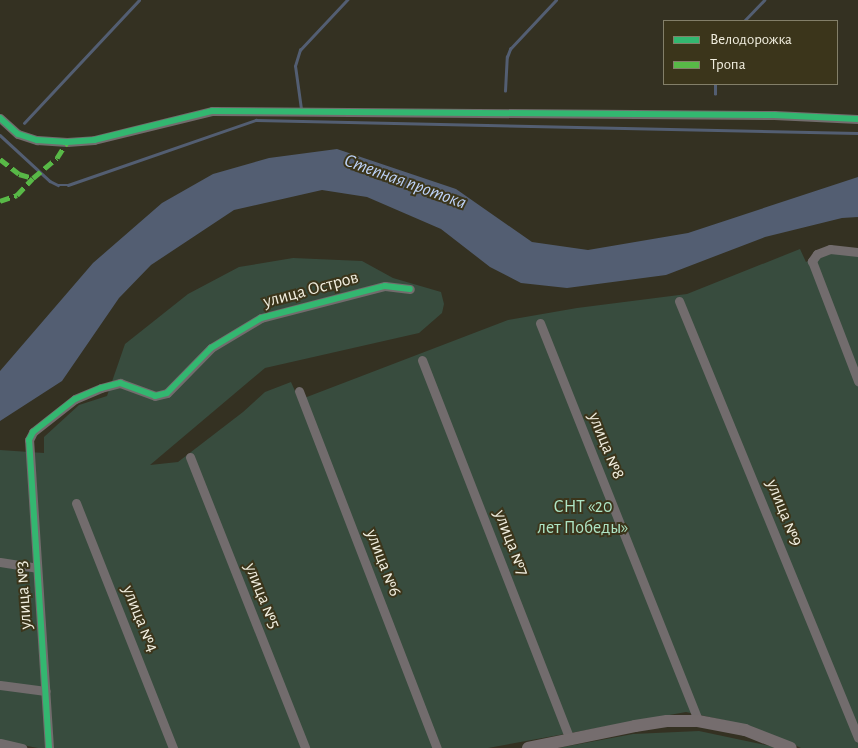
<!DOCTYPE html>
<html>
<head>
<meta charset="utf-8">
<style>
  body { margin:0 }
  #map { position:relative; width:858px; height:748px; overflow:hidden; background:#343122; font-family:"Alegreya Sans",sans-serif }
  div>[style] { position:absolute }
  .green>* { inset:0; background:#384c3e }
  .water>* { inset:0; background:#535e72 }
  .stream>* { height:2.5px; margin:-1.25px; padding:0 1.25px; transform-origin:1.25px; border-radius:1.25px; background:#535e72 }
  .street>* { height:9px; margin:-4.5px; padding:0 4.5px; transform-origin:4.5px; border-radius:4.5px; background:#726c6d }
  .secondary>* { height:12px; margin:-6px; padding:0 6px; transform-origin:6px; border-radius:6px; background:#756d6e }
  .quiet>* { height:5px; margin-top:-2.5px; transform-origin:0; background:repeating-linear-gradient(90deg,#58b947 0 10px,transparent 0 15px) }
  .cycleway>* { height:6px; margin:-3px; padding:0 3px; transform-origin:3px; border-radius:3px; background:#33b770 }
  span { translate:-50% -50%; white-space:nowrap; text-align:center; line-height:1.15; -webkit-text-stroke:4px #3b351b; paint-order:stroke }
  .street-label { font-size:18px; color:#f0edde }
  .park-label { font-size:18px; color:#aee5c5 }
  .water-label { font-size:19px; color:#bdd2f7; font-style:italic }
  .legend { position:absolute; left:663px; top:20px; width:175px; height:65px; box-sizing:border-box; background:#3b351b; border:1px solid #837f69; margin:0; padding:6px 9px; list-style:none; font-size:15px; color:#f0edde }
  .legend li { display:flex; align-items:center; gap:10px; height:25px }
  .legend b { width:25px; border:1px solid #837f69 }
</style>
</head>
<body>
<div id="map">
  <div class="green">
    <i style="clip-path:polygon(800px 249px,806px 262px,817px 256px,858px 250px,858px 748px,801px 748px,775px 736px,728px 721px,686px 712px,488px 748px,38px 748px,0 741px,0 450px,44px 453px,44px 437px,79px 405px,107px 396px,125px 344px,188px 294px,239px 267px,293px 258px,362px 261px,393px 278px,441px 292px,444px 304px,442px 313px,419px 333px,265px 368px,150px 465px,178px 462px,243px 412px,265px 392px,291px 382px,299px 400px,508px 320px,577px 308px,687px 294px)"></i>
    <i style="clip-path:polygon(699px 731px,780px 748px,558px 748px,633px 734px)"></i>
  </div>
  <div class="water">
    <i style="clip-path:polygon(337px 149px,456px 189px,532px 242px,588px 250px,688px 233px,858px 177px,858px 217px,842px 218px,765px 237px,666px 275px,567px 288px,521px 283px,490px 267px,441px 229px,367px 197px,322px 190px,234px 210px,151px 265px,119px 298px,62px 381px,0 421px,0 371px,93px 263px,162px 203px,213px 174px,269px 158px)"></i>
  </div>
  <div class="stream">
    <i style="left:744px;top:21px;width:29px;rotate:-46deg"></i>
    <i style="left:505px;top:91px;width:34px;rotate:-87deg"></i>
    <i style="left:507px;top:57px;width:9px;rotate:-69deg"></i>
    <i style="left:510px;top:49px;width:67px;rotate:-46.8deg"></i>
    <i style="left:715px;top:94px;width:10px;rotate:-90deg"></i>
    <i style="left:301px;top:109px;width:43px;rotate:-97.9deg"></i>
    <i style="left:295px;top:66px;width:17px;rotate:-73deg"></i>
    <i style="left:300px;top:50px;width:69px;rotate:-46.8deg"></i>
    <i style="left:24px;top:123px;width:168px;rotate:-46.9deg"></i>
    <i style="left:0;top:135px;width:68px;rotate:42.6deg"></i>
    <i style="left:50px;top:181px;width:9px;rotate:27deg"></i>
    <i style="left:58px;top:185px;width:10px"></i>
    <i style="left:68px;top:185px;width:199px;rotate:-19.1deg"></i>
    <i style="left:256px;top:120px;width:602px;rotate:1.24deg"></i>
  </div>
  <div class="street">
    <i style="left:0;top:118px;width:24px;rotate:42deg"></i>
    <i style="left:18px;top:134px;width:20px;rotate:18deg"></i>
    <i style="left:37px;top:140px;width:30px;rotate:4deg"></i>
    <i style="left:67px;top:142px;width:27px;rotate:-4deg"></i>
    <i style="left:94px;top:140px;width:122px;rotate:-13.8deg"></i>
    <i style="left:212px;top:111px;width:562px;rotate:0.41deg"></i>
    <i style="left:774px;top:115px;width:84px;rotate:2.7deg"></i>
    <i style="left:858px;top:252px;width:28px;rotate:-174deg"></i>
    <i style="left:830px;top:249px;width:14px;rotate:159deg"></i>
    <i style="left:817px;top:254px;width:9px;rotate:126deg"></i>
    <i style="left:812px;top:261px;width:129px;rotate:69deg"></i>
    <i style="left:679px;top:301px;width:472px;rotate:67.7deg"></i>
    <i style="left:540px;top:323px;width:428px;rotate:68.3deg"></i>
    <i style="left:422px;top:360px;width:407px;rotate:68.7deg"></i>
    <i style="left:299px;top:391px;width:383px;rotate:68.9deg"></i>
    <i style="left:190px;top:457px;width:313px;rotate:68.4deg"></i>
    <i style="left:76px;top:503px;width:264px;rotate:68.4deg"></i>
    <i style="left:0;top:562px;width:37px;rotate:9deg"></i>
    <i style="left:0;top:685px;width:46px;rotate:7.4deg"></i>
    <i style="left:0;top:743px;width:23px;rotate:13deg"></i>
    <i style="left:49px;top:748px;width:309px;rotate:-93.7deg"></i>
    <i style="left:29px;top:440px;width:9px;rotate:-63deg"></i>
    <i style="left:33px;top:432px;width:53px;rotate:-38.2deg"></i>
    <i style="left:75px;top:399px;width:28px;rotate:-23deg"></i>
    <i style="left:101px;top:388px;width:20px;rotate:-15deg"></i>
    <i style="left:120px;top:383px;width:37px;rotate:20deg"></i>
    <i style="left:155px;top:396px;width:12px;rotate:-14deg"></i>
    <i style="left:167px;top:393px;width:63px;rotate:-45.6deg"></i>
    <i style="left:211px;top:348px;width:58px;rotate:-31deg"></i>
    <i style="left:261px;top:318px;width:128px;rotate:-14.5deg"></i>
    <i style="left:385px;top:286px;width:25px;rotate:7deg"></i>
  </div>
  <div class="secondary">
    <i style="left:528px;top:748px;width:109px;rotate:-11.6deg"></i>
    <i style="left:635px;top:726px;width:32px;rotate:-9deg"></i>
    <i style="left:667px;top:721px;width:31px"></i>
    <i style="left:698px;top:721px;width:48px;rotate:10.8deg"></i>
    <i style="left:745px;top:730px;width:49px;rotate:21.4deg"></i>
  </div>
  <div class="quiet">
    <i style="left:0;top:159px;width:24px;rotate:38deg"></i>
    <i style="left:19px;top:174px;width:15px;rotate:16deg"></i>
    <i style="left:33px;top:178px;width:31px;rotate:-40deg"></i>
    <i style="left:57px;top:158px;width:19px;rotate:-58deg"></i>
    <i style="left:0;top:201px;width:18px;rotate:-19deg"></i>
    <i style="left:17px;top:195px;width:23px;rotate:-47deg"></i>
  </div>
  <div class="cycleway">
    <i style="left:0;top:118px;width:24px;rotate:42deg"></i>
    <i style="left:18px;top:134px;width:20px;rotate:18deg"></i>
    <i style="left:37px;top:140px;width:30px;rotate:4deg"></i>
    <i style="left:67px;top:142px;width:27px;rotate:-4deg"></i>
    <i style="left:94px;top:140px;width:122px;rotate:-13.8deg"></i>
    <i style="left:212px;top:111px;width:562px;rotate:0.41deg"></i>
    <i style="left:774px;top:115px;width:84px;rotate:2.7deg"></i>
    <i style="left:49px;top:748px;width:309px;rotate:-93.7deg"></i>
    <i style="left:29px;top:440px;width:9px;rotate:-63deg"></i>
    <i style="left:33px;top:432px;width:53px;rotate:-38.2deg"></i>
    <i style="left:75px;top:399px;width:28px;rotate:-23deg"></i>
    <i style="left:101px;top:388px;width:20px;rotate:-15deg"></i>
    <i style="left:120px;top:383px;width:37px;rotate:20deg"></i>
    <i style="left:155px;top:396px;width:12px;rotate:-14deg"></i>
    <i style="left:167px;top:393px;width:63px;rotate:-45.6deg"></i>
    <i style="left:211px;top:348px;width:58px;rotate:-31deg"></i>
    <i style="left:261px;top:318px;width:128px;rotate:-14.5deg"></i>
    <i style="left:385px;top:286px;width:25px;rotate:7deg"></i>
  </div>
  <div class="street-label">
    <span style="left:311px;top:290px;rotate:-15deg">улица Остров</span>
    <span style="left:606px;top:446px;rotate:68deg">улица №8</span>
    <span style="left:784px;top:513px;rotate:68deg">улица №9</span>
    <span style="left:511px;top:543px;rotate:69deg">улица №7</span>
    <span style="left:383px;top:563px;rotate:69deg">улица №6</span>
    <span style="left:24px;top:595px;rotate:-94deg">улица №3</span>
    <span style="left:262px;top:596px;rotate:68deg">улица №5</span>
    <span style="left:140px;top:619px;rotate:68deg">улица №4</span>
  </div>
  <div class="park-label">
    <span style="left:583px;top:518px">СНТ «20<br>лет Победы»</span>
  </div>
  <div class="water-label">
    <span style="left:405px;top:182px;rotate:20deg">Степная протока</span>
  </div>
  <ul class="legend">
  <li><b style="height:6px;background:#33b770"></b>Велодорожка</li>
  <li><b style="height:6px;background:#58b947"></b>Тропа</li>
  </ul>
</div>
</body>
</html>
